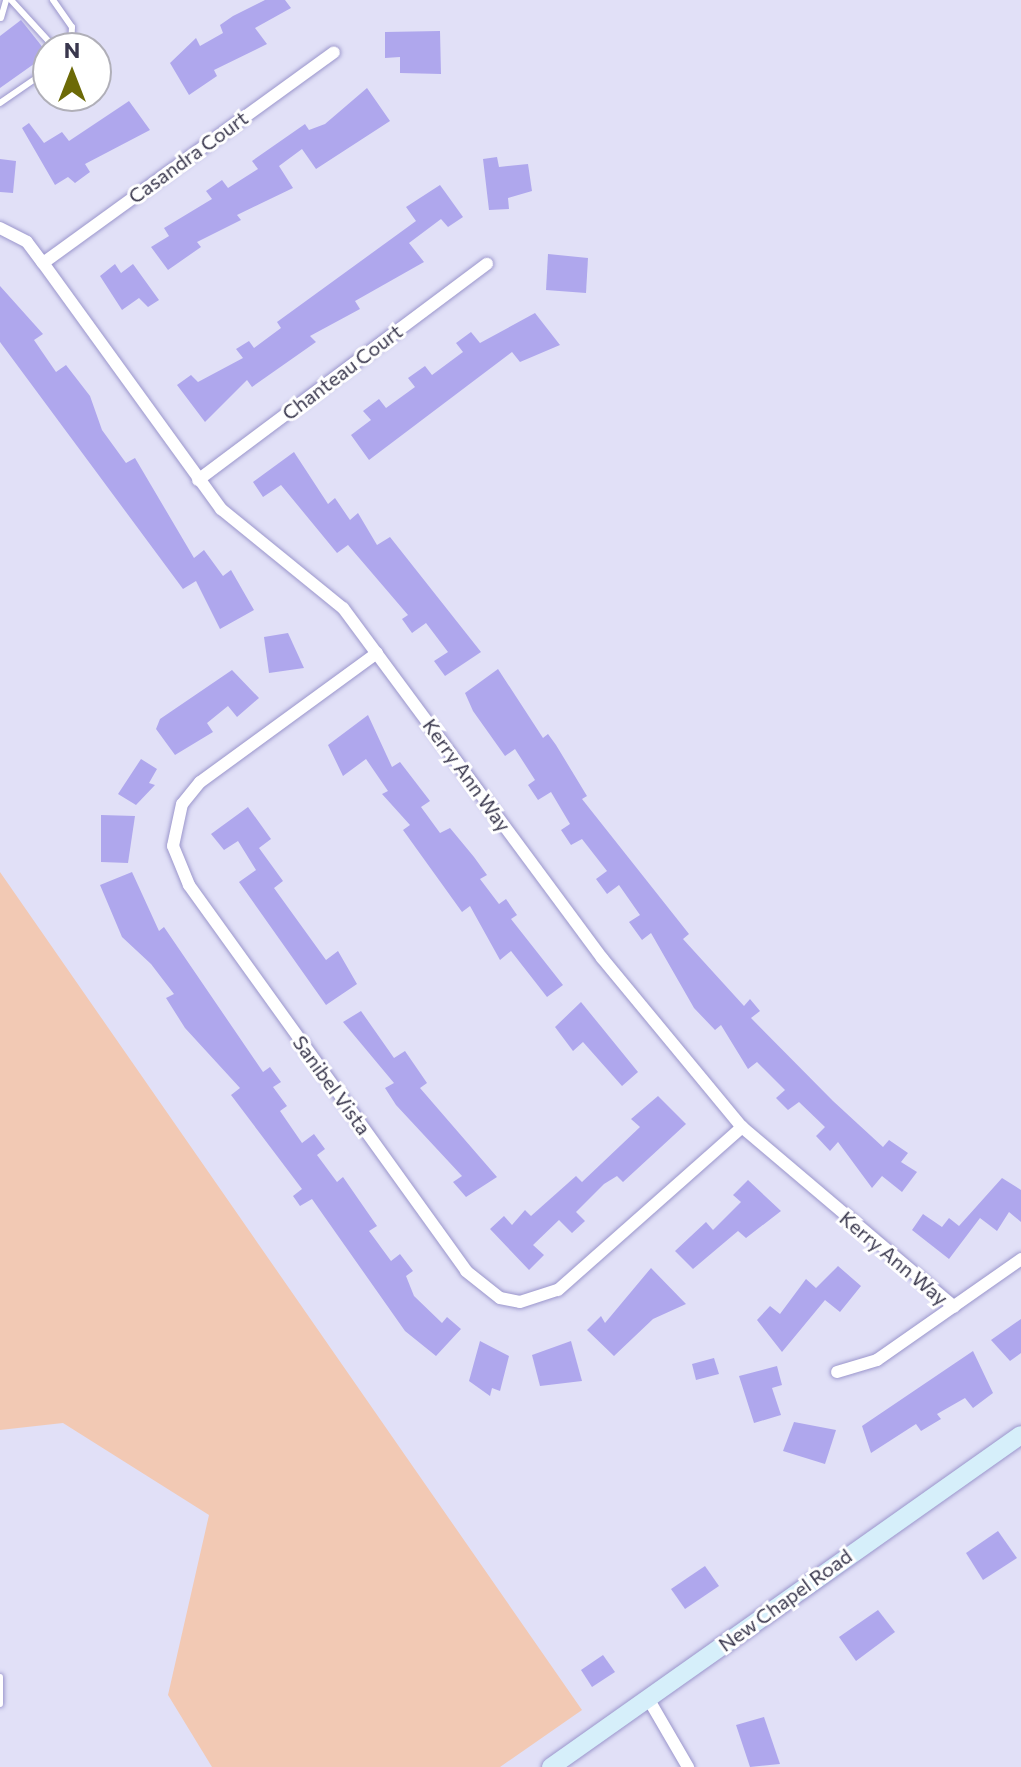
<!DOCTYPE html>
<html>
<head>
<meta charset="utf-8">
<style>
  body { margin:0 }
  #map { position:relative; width:1021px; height:1767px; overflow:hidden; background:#e1e0f7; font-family:Commissioner,sans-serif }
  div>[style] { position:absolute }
  .green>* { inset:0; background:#f2c9b4 }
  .building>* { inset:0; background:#afa7ed }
  .roads { filter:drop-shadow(0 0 2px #9b96cc) drop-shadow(0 0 2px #9b96cc) }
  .lane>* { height:6px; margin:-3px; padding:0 3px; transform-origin:3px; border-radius:3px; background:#fff }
  .street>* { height:12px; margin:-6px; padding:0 6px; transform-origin:6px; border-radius:6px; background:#fff }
  .secondary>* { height:18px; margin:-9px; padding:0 9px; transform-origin:9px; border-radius:9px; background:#d6effa }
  span { translate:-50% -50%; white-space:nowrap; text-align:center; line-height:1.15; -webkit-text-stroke:6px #fff; paint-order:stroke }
  .street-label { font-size:20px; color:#39374d }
  .north { position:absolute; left:32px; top:32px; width:80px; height:80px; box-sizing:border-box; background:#fff; border:2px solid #b0afb8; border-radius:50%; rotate:0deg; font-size:22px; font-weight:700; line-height:32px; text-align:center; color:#39374d }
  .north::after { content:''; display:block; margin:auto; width:28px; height:36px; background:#6c6a07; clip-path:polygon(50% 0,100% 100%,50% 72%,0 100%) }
</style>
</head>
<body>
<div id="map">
  <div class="green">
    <i style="clip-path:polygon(0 872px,582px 1710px,500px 1767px,212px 1767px,168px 1695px,209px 1515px,63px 1423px,0 1430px)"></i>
  </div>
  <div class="building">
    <i style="clip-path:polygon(265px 0,285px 0,291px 8px,255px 28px,267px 44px,214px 70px,217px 76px,189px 95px,170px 63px,196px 38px,200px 46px,223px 33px,220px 25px,233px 16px)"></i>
    <i style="clip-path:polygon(21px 20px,48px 54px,0 88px,0 36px)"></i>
    <i style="clip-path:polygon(440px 31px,441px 74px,400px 73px,400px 57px,385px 58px,385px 32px)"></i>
    <i style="clip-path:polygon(367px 88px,390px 121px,316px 169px,302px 149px,279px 166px,293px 188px,237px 215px,241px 220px,197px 242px,201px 247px,168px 270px,151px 247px,169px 236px,164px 228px,212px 199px,206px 191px,222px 180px,228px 188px,258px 169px,252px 161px,305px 124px,309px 130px,325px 124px)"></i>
    <i style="clip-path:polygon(129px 101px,150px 130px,85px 164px,90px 172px,75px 183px,68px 177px,55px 185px,22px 128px,29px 123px,44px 143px,62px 132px,69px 141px)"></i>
    <i style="clip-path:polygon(497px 157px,499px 167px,528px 164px,532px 191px,508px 198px,509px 209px,489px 210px,483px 159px)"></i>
    <i style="clip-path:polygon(0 159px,16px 161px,13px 193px,0 192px)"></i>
    <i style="clip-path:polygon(440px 185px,463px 217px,448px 227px,441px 219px,409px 243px,424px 262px,355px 301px,360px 309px,310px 336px,316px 342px,252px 387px,247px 380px,205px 422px,177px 385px,191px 375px,198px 382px,243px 358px,236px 349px,249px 341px,254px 348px,281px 328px,277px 322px,416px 221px,406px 207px)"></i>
    <i style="clip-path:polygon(548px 254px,588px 258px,586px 293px,546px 290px)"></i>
    <i style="clip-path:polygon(115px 264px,121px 273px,133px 264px,159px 300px,148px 307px,139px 298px,122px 310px,100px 276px)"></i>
    <i style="clip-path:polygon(0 286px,43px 334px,34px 340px,56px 372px,66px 365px,90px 396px,102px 430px,126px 463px,135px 458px,194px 558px,204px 550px,223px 576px,231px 570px,254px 610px,220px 629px,196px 581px,183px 589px,0 342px)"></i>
    <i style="clip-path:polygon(535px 313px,560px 345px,520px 362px,512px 352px,369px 460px,351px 435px,371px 420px,363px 411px,379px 399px,386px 408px,415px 387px,408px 378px,425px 366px,432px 375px,463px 352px,456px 343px,471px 332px,480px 343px)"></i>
    <i style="clip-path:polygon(294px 452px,328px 504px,335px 498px,350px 520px,358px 513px,377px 545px,390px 537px,481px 652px,445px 676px,434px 661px,448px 652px,426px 623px,412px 633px,402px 619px,408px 615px,348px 545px,337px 553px,281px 485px,263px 497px,253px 482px)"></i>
    <i style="clip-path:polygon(288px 633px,304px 668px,269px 673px,264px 637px)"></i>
    <i style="clip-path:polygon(498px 669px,543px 738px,548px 734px,556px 745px,587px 796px,582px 799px,689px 934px,683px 939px,744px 1006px,750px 999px,760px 1011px,751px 1018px,833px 1101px,883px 1147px,889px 1140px,908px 1153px,901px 1162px,917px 1172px,902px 1192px,882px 1176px,872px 1188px,838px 1142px,830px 1151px,816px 1136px,825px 1127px,799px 1102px,788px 1110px,776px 1098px,785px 1090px,757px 1062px,748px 1069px,721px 1025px,715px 1030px,694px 1008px,651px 933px,642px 940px,629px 922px,640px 915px,619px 885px,607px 894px,596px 879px,607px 871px,582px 839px,571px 845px,561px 830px,570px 824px,551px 792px,538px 800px,528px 785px,535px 780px,515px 749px,505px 756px,473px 711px,465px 693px)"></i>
    <i style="clip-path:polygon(232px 670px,259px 698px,237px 717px,228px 706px,207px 723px,213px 732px,175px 755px,156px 729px,160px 719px)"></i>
    <i style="clip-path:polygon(368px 715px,392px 767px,400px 762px,430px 801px,421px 807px,440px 833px,450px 828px,474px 857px,487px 875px,480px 879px,499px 904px,506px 899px,517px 915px,511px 919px,563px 985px,547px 997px,511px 951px,500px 960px,470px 906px,462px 912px,403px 830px,410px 825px,382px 794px,388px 791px,366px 759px,343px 776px,328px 745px)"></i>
    <i style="clip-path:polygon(141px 759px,157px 769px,149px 783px,155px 785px,136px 805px,118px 794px)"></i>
    <i style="clip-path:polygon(248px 807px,271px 839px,259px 848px,283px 881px,274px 888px,326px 960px,338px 951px,357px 984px,326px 1005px,239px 882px,256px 870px,238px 841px,224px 850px,211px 834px)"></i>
    <i style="clip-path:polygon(101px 815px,135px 816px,128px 863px,101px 862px)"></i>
    <i style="clip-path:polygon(132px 872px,159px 931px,164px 927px,263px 1072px,270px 1067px,281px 1082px,273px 1087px,287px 1106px,280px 1111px,302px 1143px,314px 1134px,325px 1149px,317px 1155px,337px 1182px,343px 1177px,377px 1226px,369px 1231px,391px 1261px,400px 1254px,413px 1271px,406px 1276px,414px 1296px,442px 1323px,447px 1317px,461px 1329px,436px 1356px,405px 1331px,312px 1199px,300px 1206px,293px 1196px,302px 1189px,231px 1095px,240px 1088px,185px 1028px,166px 998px,174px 994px,151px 964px,122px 937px,100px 885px)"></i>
    <i style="clip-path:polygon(581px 1002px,638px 1072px,622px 1086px,583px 1042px,573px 1051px,555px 1027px)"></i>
    <i style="clip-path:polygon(361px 1011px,394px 1058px,405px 1051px,427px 1083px,420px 1088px,497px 1177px,466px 1197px,453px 1182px,462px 1176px,396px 1105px,385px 1088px,394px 1083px,343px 1022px)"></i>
    <i style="clip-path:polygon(658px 1096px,686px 1124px,623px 1182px,617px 1176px,604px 1184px,576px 1212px,585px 1221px,572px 1233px,559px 1220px,533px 1245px,544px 1255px,529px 1270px,490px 1229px,504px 1216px,512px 1225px,525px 1210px,531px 1216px,576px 1176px,582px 1182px,640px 1127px,631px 1119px)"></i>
    <i style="clip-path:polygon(1002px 1178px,1021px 1190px,1021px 1222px,1009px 1212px,997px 1231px,980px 1218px,949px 1259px,912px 1230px,923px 1214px,942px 1227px,949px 1218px,959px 1226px)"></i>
    <i style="clip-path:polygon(748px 1180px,781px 1211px,746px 1238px,738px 1231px,693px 1269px,675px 1251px,706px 1222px,713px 1230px,741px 1202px,733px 1195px)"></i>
    <i style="clip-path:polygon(838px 1266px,861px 1286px,840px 1312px,825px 1300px,782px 1352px,757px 1320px,770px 1306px,780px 1314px,806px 1279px,816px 1288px)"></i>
    <i style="clip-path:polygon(651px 1268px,686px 1304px,653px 1319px,614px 1356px,587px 1330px,601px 1316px,605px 1323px)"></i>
    <i style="clip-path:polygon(1021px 1319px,1021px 1353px,1010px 1361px,991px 1340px)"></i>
    <i style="clip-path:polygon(480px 1341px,509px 1356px,500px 1391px,492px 1388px,490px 1396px,469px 1381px)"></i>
    <i style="clip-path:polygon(571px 1341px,582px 1381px,540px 1386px,532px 1355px)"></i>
    <i style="clip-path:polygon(973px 1351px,993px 1393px,973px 1408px,965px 1398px,937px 1414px,941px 1419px,921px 1431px,916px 1424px,871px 1453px,862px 1426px)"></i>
    <i style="clip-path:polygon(714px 1358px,719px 1374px,696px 1380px,692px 1364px)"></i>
    <i style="clip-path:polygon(777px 1366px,782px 1385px,772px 1388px,781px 1415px,754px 1423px,739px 1376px)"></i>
    <i style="clip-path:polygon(794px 1422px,836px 1430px,825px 1464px,783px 1451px)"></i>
    <i style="clip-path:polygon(998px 1531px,1017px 1558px,983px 1580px,966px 1553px)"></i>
    <i style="clip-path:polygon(705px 1566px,719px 1586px,685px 1609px,671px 1589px)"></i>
    <i style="clip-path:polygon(878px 1610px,895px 1632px,856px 1661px,839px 1637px)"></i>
    <i style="clip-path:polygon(603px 1655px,615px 1672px,592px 1687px,581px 1670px)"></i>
    <i style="clip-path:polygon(764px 1717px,780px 1764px,750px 1767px,736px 1725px)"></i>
  </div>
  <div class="roads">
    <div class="lane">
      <i style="left:11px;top:0;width:65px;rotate:47.5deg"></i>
      <i style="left:53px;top:0;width:33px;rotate:55deg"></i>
      <i style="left:72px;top:27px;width:21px;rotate:93deg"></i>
      <i style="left:1px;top:18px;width:19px;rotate:-74deg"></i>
      <i style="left:0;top:103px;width:58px;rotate:-34.5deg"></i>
      <i style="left:0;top:1677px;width:27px;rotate:90deg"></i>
    </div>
    <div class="street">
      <i style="left:0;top:228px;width:30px;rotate:27deg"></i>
      <i style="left:27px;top:242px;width:26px;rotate:53deg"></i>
      <i style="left:43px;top:263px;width:304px;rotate:54.1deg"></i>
      <i style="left:221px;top:509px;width:157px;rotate:39.1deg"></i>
      <i style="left:343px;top:608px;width:435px;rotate:53.5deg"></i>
      <i style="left:602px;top:958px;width:219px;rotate:50.4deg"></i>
      <i style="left:742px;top:1127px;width:278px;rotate:40.3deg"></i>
      <i style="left:43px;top:263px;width:359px;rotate:-35.9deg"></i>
      <i style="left:198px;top:480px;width:361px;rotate:-36.8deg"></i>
      <i style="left:377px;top:653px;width:219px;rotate:143.9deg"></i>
      <i style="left:200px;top:782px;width:28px;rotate:129deg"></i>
      <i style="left:182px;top:804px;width:43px;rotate:102.1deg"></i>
      <i style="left:173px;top:846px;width:42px;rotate:67.7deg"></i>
      <i style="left:189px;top:885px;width:475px;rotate:54.3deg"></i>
      <i style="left:466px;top:1271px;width:43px;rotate:38.5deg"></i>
      <i style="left:500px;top:1298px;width:20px;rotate:11deg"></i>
      <i style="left:520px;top:1302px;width:40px;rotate:-18deg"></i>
      <i style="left:558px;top:1290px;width:246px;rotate:-41.5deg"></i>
      <i style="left:837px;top:1372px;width:42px;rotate:-16.7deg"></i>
      <i style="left:877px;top:1360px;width:176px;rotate:-35deg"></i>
      <i style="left:649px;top:1700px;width:78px;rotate:59.8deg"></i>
    </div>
    <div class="secondary">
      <i style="left:551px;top:1767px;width:575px;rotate:-35.24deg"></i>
    </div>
  </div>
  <div class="street-label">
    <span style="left:188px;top:157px;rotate:-36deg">Casandra Court</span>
    <span style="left:342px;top:372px;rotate:-37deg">Chanteau Court</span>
    <span style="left:467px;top:775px;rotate:54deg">Kerry Ann Way</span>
    <span style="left:332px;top:1085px;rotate:54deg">Sanibel Vista</span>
    <span style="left:894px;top:1258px;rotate:40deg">Kerry Ann Way</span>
    <span style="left:785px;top:1600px;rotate:-36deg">New Chapel Road</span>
  </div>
  <div class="north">N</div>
</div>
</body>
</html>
